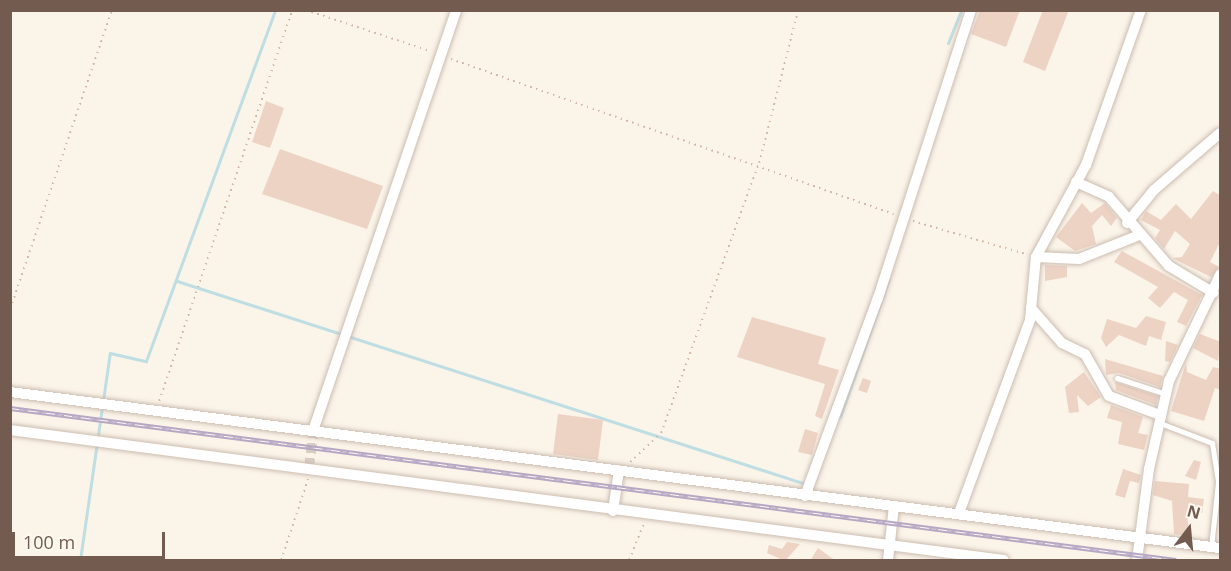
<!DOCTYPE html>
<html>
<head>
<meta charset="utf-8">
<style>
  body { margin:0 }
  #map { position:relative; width:1231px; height:571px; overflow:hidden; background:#fbf4e9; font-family:"Open Sans",sans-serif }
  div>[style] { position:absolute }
  .stream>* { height:3px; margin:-1.5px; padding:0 1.5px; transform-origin:1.5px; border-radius:1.5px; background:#bfdee3 }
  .building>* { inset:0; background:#edd3c4 }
  .street-tunnel>* { height:10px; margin-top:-5px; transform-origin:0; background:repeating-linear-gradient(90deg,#d9cec2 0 10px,transparent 0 15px) }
  .path>* { height:1.5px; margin-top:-0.75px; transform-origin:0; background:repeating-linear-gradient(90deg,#d3b7a6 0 1.5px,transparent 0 6px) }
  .roads { filter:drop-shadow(0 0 2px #ccbcb0) drop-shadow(0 0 2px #ccbcb0) }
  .lane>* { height:5px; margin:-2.5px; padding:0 2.5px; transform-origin:2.5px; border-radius:2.5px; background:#fff }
  .street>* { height:10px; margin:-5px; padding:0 5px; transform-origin:5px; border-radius:5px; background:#fff }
  .rail>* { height:5px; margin-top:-2.5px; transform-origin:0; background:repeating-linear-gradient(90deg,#fdf8f0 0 9px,#b6a8c4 0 18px); box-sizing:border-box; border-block:2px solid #b6a8c4 }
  span { translate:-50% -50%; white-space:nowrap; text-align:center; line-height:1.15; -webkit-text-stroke:5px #fdf8f0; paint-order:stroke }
  .frame { position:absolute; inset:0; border:12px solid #735b4f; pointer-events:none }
  .north { position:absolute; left:1159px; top:499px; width:60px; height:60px; -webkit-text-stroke:4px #fdf8f0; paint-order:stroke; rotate:16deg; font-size:16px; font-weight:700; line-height:24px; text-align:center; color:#735b4f }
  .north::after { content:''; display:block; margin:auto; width:21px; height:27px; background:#735b4f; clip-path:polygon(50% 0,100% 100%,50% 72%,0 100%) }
  .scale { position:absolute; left:12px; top:532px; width:153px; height:27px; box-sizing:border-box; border:3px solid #735b4f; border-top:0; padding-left:8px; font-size:18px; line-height:21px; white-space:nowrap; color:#735b4f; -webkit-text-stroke:4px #fdf8f0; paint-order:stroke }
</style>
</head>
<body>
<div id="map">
  <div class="stream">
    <i style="left:948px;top:43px;width:35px;rotate:-68deg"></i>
    <i style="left:177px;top:281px;width:661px;rotate:17.89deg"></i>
    <i style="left:840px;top:417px;width:146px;rotate:-70.5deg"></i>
    <i style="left:80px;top:560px;width:209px;rotate:-81.8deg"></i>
    <i style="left:110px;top:353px;width:37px;rotate:13deg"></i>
    <i style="left:146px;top:361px;width:374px;rotate:-69.8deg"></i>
  </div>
  <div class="building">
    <i style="clip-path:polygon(980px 10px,1020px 10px,1006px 47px,971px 34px)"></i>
    <i style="clip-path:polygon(1043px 10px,1069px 10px,1045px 71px,1023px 62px)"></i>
    <i style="clip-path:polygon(266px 101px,284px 108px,270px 148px,252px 142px)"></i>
    <i style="clip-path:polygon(280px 149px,383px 186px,367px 229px,262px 194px)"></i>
    <i style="clip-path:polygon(1213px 191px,1221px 196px,1221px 240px,1210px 262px,1219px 267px,1211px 277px,1172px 258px,1182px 257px,1190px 244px,1175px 231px,1164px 249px,1155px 238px,1160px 230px,1141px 220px,1146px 211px,1161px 220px,1176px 204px,1191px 219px)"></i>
    <i style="clip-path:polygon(1082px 203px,1091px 213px,1105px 203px,1117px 218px,1111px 226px,1102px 215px,1092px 226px,1096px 244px,1075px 251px,1056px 237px)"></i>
    <i style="clip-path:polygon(1122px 251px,1202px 295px,1186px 326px,1177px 322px,1188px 300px,1174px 292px,1160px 308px,1148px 298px,1158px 287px,1114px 262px)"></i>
    <i style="clip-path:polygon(1045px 265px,1067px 266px,1067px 277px,1045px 281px)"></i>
    <i style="clip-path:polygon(1146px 316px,1166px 322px,1161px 340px,1149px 336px,1146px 346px,1119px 335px,1106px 347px,1101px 338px,1107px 319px,1136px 328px)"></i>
    <i style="clip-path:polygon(752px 317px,826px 338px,818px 364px,839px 370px,822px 419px,815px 416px,825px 384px,737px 357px)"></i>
    <i style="clip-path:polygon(1200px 334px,1221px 342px,1218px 361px,1193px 348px)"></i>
    <i style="clip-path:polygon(1166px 341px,1178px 345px,1170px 362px,1165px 361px)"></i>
    <i style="clip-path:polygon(1105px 359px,1163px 376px,1160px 387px,1119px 373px,1106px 375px)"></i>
    <i style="clip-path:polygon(1186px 363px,1187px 372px,1206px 380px,1213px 367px,1221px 369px,1221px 390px,1215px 388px,1204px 421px,1171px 411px)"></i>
    <i style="clip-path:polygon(1084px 372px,1101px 397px,1088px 406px,1077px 395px,1079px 412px,1069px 413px,1065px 387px)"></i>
    <i style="clip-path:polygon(863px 378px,871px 381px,867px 393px,858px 390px)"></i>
    <i style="clip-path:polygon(1115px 382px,1158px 396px,1156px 405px,1116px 390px)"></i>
    <i style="clip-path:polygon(1111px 405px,1143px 417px,1138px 433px,1148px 435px,1144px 450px,1118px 444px,1122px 422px,1107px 418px)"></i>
    <i style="clip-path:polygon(558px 414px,603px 420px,598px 460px,553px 454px)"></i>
    <i style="clip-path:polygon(805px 429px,818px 433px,812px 455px,798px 452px)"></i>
    <i style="clip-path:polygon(1194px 460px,1201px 462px,1196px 480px,1185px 476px)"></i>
    <i style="clip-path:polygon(1123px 469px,1141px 475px,1139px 483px,1130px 481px,1125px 498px,1115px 495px)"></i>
    <i style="clip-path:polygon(1155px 481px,1189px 484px,1188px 497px,1204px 499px,1202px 513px,1187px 511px,1189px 536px,1174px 534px,1172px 501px,1153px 495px)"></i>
    <i style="clip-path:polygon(787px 542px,800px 544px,785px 561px,767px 553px,769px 545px,782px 549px)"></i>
    <i style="clip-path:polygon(818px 548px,836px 561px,810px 561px)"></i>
  </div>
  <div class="street-tunnel">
    <i style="left:309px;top:468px;width:40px;rotate:-82.9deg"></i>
  </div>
  <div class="path">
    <i style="left:306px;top:10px;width:131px;rotate:18.3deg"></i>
    <i style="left:451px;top:59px;width:469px;rotate:19.3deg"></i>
    <i style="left:913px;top:221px;width:118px;rotate:16.3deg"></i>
    <i style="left:10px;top:309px;width:316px;rotate:-71.2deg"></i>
    <i style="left:159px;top:401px;width:413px;rotate:-71.2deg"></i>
    <i style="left:630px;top:462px;width:42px;rotate:-43.1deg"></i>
    <i style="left:661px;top:433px;width:287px;rotate:-70.1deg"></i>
    <i style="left:759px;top:163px;width:158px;rotate:-75.7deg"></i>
    <i style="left:281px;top:560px;width:85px;rotate:-71.6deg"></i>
    <i style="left:629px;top:560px;width:38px;rotate:-68deg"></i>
  </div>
  <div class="roads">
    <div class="lane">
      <i style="left:1117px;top:378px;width:52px;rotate:18.1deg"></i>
      <i style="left:1160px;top:423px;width:56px;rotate:21deg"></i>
      <i style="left:1212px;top:443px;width:39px;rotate:81deg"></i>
      <i style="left:1218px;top:482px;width:65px;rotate:96.1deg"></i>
    </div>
    <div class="street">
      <i style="left:1076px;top:182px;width:36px;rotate:24deg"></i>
      <i style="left:1109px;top:197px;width:91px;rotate:49deg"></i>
      <i style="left:1169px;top:266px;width:52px;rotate:31deg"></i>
      <i style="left:1127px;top:223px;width:43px;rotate:-50.7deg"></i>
      <i style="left:1154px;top:190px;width:87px;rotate:-40.8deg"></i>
      <i style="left:1036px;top:257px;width:43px;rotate:2.7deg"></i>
      <i style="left:1079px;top:259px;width:62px;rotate:-21.6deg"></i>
      <i style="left:1031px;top:308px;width:47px;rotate:48.5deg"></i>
      <i style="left:1062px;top:343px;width:25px;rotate:26deg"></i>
      <i style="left:1085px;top:354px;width:48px;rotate:60.3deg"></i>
      <i style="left:1109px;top:396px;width:54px;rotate:20.4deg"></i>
      <i style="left:10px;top:392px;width:1220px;rotate:7.35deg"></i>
      <i style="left:314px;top:428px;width:441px;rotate:-71.2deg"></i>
      <i style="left:10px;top:430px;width:1002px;rotate:7.45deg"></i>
      <i style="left:805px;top:496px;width:211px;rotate:-69.8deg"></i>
      <i style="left:878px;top:298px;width:303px;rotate:-72.1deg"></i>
      <i style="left:613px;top:511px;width:41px;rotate:-81.7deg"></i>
      <i style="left:959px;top:513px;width:206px;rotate:-69.8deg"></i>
      <i style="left:1030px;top:320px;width:63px;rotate:-84.6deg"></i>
      <i style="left:1036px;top:257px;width:105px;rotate:-61.5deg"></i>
      <i style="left:1086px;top:165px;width:164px;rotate:-70.5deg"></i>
      <i style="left:888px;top:560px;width:54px;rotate:-83.7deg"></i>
      <i style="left:1137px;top:560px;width:92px;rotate:-82.5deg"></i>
      <i style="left:1149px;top:469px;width:90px;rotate:-77.2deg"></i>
      <i style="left:1169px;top:381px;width:118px;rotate:-64.3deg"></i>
    </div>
  </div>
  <div class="rail">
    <i style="left:10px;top:408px;width:1176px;rotate:7.43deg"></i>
  </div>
  <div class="frame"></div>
  <div class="north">N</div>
  <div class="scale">100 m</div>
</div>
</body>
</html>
